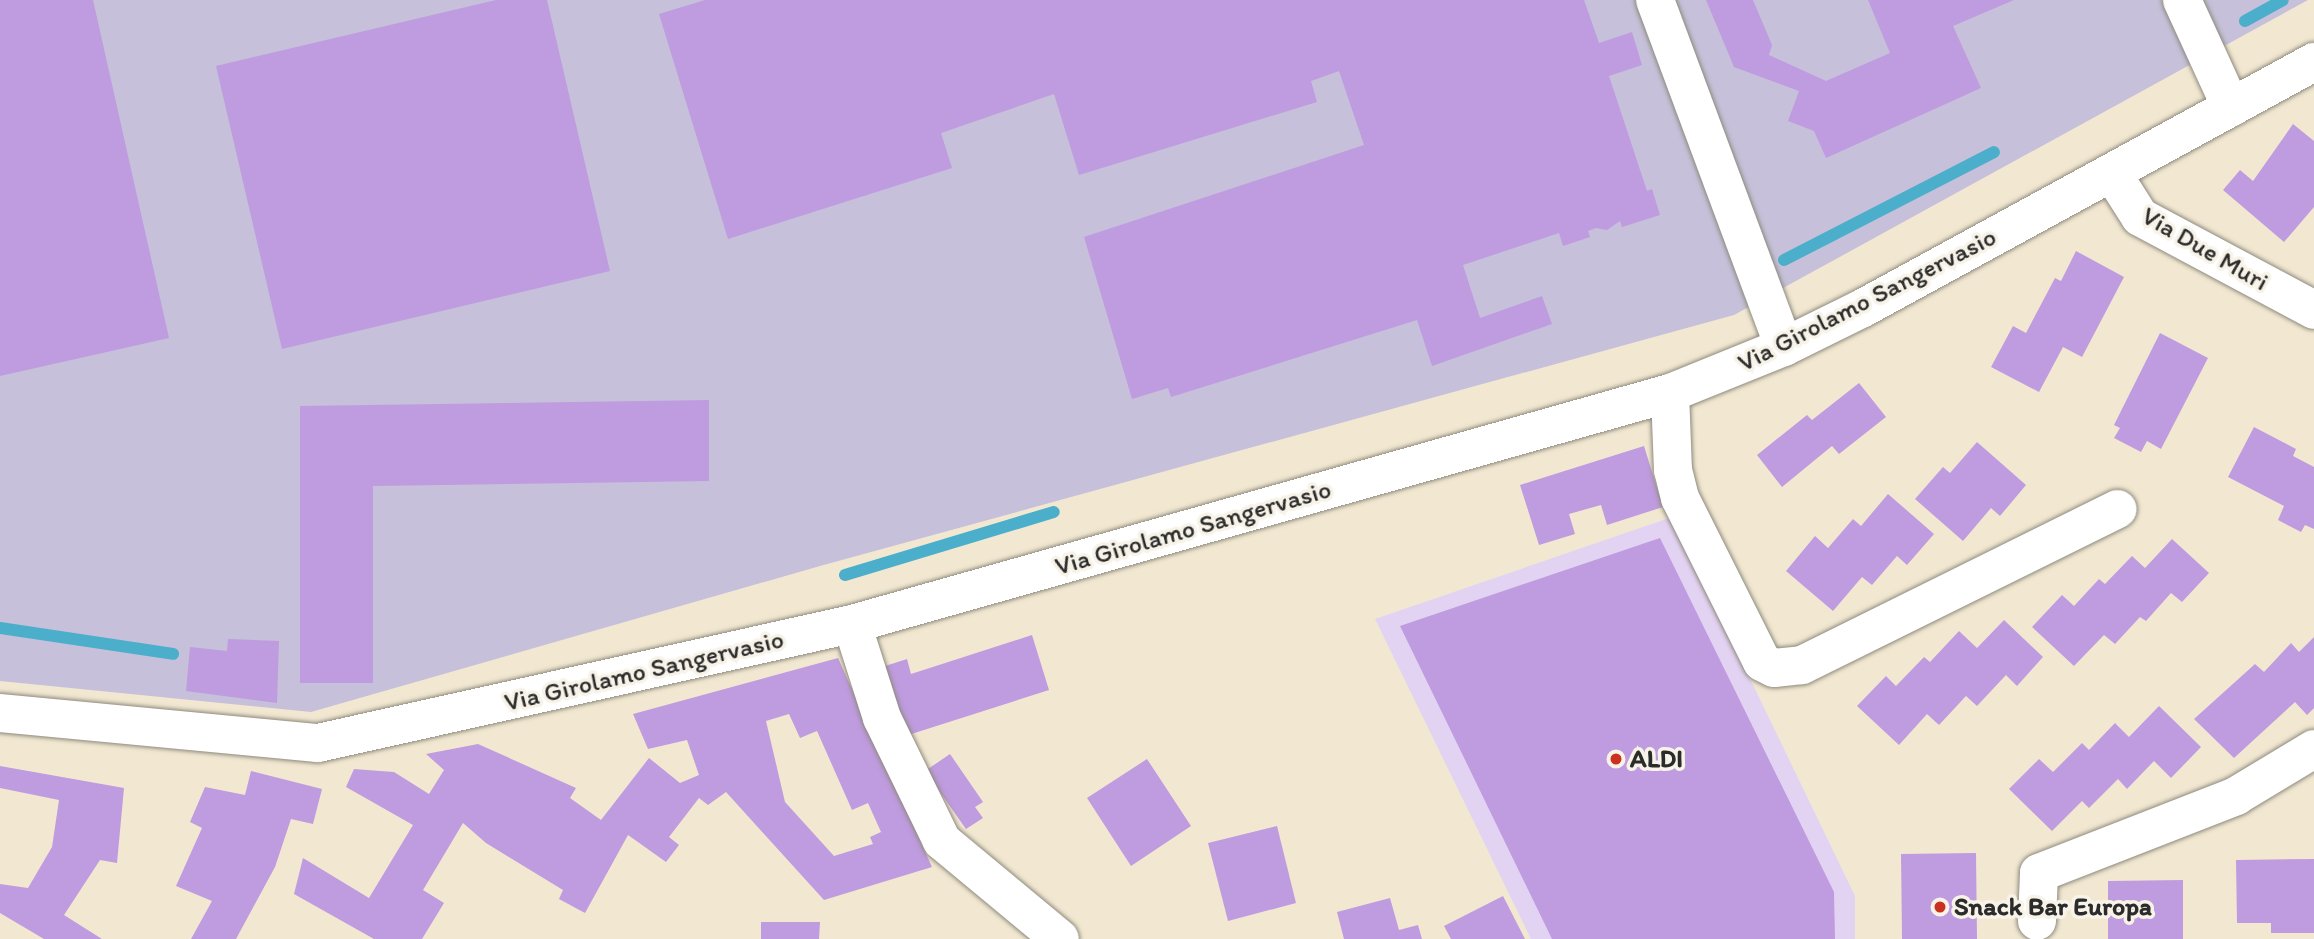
<!DOCTYPE html>
<html>
<head>
<meta charset="utf-8">
<style>
  body { margin:0 }
  #map { position:relative; width:2314px; height:939px; overflow:hidden; background:#f2e8d2; font-family:Itim,sans-serif }
  div>[style] { position:absolute }
  .built>* { inset:0; background:#e3d3f3 }
  .industrial>* { inset:0; background:#c6c0da }
  .stream>* { height:12px; margin:-6px; padding:0 6px; transform-origin:6px; border-radius:6px; background:#4baeca }
  .building>* { inset:0; background:#bf9bdf }
  .roads { filter:drop-shadow(0 0 2px #8e8a7e) drop-shadow(0 0 2px #8e8a7e) }
  .minor>* { height:38px; margin:-19px; padding:0 19px; transform-origin:19px; border-radius:19px; background:#fff }
  .dots>* { width:19px; height:19px; translate:-50% -50%; box-sizing:border-box; border:4px solid #f7f3e8; border-radius:50% }
  span { translate:-50% -50%; white-space:nowrap; text-align:center; line-height:1.15; -webkit-text-stroke:7px #f7f3e8; paint-order:stroke }
  .street-label { font-size:26px; color:#2b2b2b }
  .poi-label { font-size:26px; color:#2b2b2b; font-weight:700 }
  .left { translate:0 -50%; text-align:left }
</style>
</head>
<body>
<div id="map">
  <div class="built">
    <i style="clip-path:polygon(1672px 517px,1855px 896px,1855px 939px,1531px 939px,1375px 619px)"></i>
  </div>
  <div class="industrial">
    <i style="clip-path:polygon(0 0,2308px 0,1734px 315px,820px 566px,311px 712px,0 681px)"></i>
  </div>
  <div class="stream">
    <i style="left:2245px;top:21px;width:43px;rotate:-28.9deg"></i>
    <i style="left:1784px;top:260px;width:236px;rotate:-27.2deg"></i>
    <i style="left:845px;top:575px;width:218px;rotate:-16.8deg"></i>
    <i style="left:0;top:628px;width:175px;rotate:8.5deg"></i>
  </div>
  <div class="building">
    <i style="clip-path:polygon(0 0,93px 0,169px 338px,0 376px)"></i>
    <i style="clip-path:polygon(496px 0,547px 0,610px 271px,282px 349px,216px 66px)"></i>
    <i style="clip-path:polygon(705px 0,1584px 0,1599px 43px,1632px 32px,1642px 65px,1609px 76px,1647px 191px,1652px 189px,1660px 215px,1622px 227px,1620px 221px,1607px 230px,1596px 228px,1588px 231px,1590px 237px,1563px 246px,1559px 233px,1463px 265px,1480px 318px,1542px 296px,1552px 324px,1432px 366px,1417px 320px,1171px 397px,1168px 388px,1132px 399px,1084px 237px,1364px 145px,1339px 71px,1311px 81px,1317px 102px,1079px 175px,1054px 94px,941px 133px,952px 168px,728px 239px,659px 14px)"></i>
    <i style="clip-path:polygon(1706px 0,1753px 0,1772px 45px,1769px 55px,1826px 81px,1890px 53px,1868px 0,2014px 0,1953px 26px,1981px 88px,1826px 158px,1814px 131px,1788px 121px,1799px 91px,1734px 67px)"></i>
    <i style="clip-path:polygon(2293px 124px,2314px 141px,2314px 207px,2284px 242px,2223px 190px,2240px 170px,2253px 181px)"></i>
    <i style="clip-path:polygon(2076px 251px,2124px 277px,2082px 357px,2063px 347px,2039px 392px,1991px 367px,2013px 326px,2026px 333px,2055px 278px,2061px 281px)"></i>
    <i style="clip-path:polygon(2160px 333px,2208px 358px,2161px 449px,2147px 441px,2141px 452px,2114px 438px,2120px 428px,2114px 425px)"></i>
    <i style="clip-path:polygon(1859px 383px,1886px 417px,1839px 454px,1832px 446px,1782px 487px,1757px 455px,1807px 415px,1812px 420px)"></i>
    <i style="clip-path:polygon(709px 400px,709px 481px,373px 486px,373px 683px,300px 683px,300px 406px)"></i>
    <i style="clip-path:polygon(2254px 427px,2296px 449px,2293px 456px,2314px 467px,2314px 529px,2305px 525px,2301px 532px,2278px 520px,2284px 506px,2228px 477px)"></i>
    <i style="clip-path:polygon(1977px 442px,2026px 485px,2000px 516px,1991px 508px,1963px 541px,1915px 499px,1943px 467px,1950px 473px)"></i>
    <i style="clip-path:polygon(1644px 446px,1663px 507px,1607px 525px,1601px 505px,1569px 514px,1575px 534px,1539px 545px,1520px 485px)"></i>
    <i style="clip-path:polygon(1888px 494px,1934px 534px,1907px 565px,1897px 556px,1872px 585px,1862px 577px,1833px 611px,1786px 571px,1815px 536px,1828px 548px,1853px 519px,1861px 526px)"></i>
    <i style="clip-path:polygon(1660px 538px,1834px 892px,1835px 939px,1552px 939px,1400px 626px)"></i>
    <i style="clip-path:polygon(2172px 539px,2209px 573px,2182px 602px,2171px 593px,2146px 621px,2140px 617px,2115px 644px,2104px 635px,2074px 666px,2032px 627px,2062px 595px,2074px 606px,2099px 579px,2105px 584px,2132px 556px,2145px 568px)"></i>
    <i style="clip-path:polygon(2004px 620px,2043px 657px,2017px 686px,2006px 675px,1977px 706px,1966px 696px,1939px 725px,1927px 714px,1899px 745px,1857px 706px,1886px 676px,1896px 686px,1924px 657px,1930px 662px,1959px 631px,1977px 648px)"></i>
    <i style="clip-path:polygon(1032px 635px,1049px 690px,902px 737px,879px 668px,907px 659px,911px 674px)"></i>
    <i style="clip-path:polygon(2314px 637px,2314px 708px,2307px 715px,2295px 702px,2234px 758px,2194px 719px,2255px 664px,2264px 672px,2291px 643px,2299px 652px)"></i>
    <i style="clip-path:polygon(228px 639px,279px 641px,277px 703px,186px 691px,190px 647px,227px 651px)"></i>
    <i style="clip-path:polygon(evenodd,838px 658px,932px 867px,824px 900px,726px 792px,708px 805px,699px 798px,669px 837px,679px 845px,666px 862px,628px 835px,585px 913px,559px 899px,563px 890px,486px 843px,463px 823px,423px 890px,444px 903px,422px 939px,374px 939px,294px 894px,303px 858px,369px 898px,413px 825px,346px 787px,354px 769px,394px 772px,429px 794px,444px 770px,426px 754px,478px 744px,576px 788px,570px 798px,601px 820px,649px 758px,680px 783px,699px 775px,687px 740px,648px 749px,633px 714px,838px 658px,789px 714px,800px 738px,817px 731px,852px 810px,868px 803px,881px 832px,870px 837px,873px 844px,834px 856px,785px 802px,766px 721px,789px 714px)"></i>
    <i style="clip-path:polygon(2159px 706px,2201px 747px,2171px 778px,2154px 761px,2127px 789px,2118px 779px,2089px 808px,2082px 801px,2052px 831px,2009px 789px,2039px 759px,2053px 772px,2082px 743px,2089px 750px,2115px 723px,2129px 737px)"></i>
    <i style="clip-path:polygon(950px 754px,983px 802px,975px 807px,983px 818px,966px 829px,925px 771px)"></i>
    <i style="clip-path:polygon(1147px 759px,1191px 826px,1131px 866px,1087px 798px)"></i>
    <i style="clip-path:polygon(0 766px,124px 788px,117px 863px,100px 860px,64px 915px,102px 939px,44px 939px,0 913px,0 884px,28px 888px,52px 847px,59px 800px,0 788px)"></i>
    <i style="clip-path:polygon(251px 771px,322px 789px,313px 824px,291px 819px,275px 867px,236px 939px,191px 939px,212px 901px,176px 886px,202px 828px,190px 822px,205px 787px,245px 795px)"></i>
    <i style="clip-path:polygon(1277px 826px,1296px 903px,1228px 921px,1208px 843px)"></i>
    <i style="clip-path:polygon(1976px 853px,1977px 939px,1902px 939px,1901px 854px)"></i>
    <i style="clip-path:polygon(2314px 859px,2314px 933px,2271px 933px,2271px 923px,2237px 923px,2236px 860px)"></i>
    <i style="clip-path:polygon(2183px 880px,2183px 939px,2108px 939px,2108px 881px)"></i>
    <i style="clip-path:polygon(1503px 896px,1525px 939px,1451px 939px,1444px 926px)"></i>
    <i style="clip-path:polygon(1390px 898px,1399px 930px,1418px 925px,1422px 939px,1344px 939px,1337px 912px)"></i>
    <i style="clip-path:polygon(761px 922px,820px 922px,819px 939px,761px 939px)"></i>
  </div>
  <div class="roads">
    <div class="minor">
      <i style="left:1655px;top:0;width:370px;rotate:69.6deg"></i>
      <i style="left:2182px;top:0;width:118px;rotate:65.4deg"></i>
      <i style="left:2112px;top:173px;width:52px;rotate:57.5deg"></i>
      <i style="left:2140px;top:217px;width:197px;rotate:28.1deg"></i>
      <i style="left:1670px;top:393px;width:77px;rotate:87.8deg"></i>
      <i style="left:1673px;top:470px;width:29px;rotate:76deg"></i>
      <i style="left:1680px;top:498px;width:183px;rotate:63.4deg"></i>
      <i style="left:1762px;top:662px;width:13px;rotate:27deg"></i>
      <i style="left:1774px;top:668px;width:28px;rotate:-6deg"></i>
      <i style="left:1802px;top:665px;width:352px;rotate:-26.3deg"></i>
      <i style="left:852px;top:624px;width:99px;rotate:72.3deg"></i>
      <i style="left:882px;top:718px;width:137px;rotate:64deg"></i>
      <i style="left:942px;top:841px;width:153px;rotate:39.7deg"></i>
      <i style="left:0;top:713px;width:319px;rotate:5.4deg"></i>
      <i style="left:318px;top:743px;width:547px;rotate:-12.56deg"></i>
      <i style="left:852px;top:624px;width:850px;rotate:-15.77deg"></i>
      <i style="left:1670px;top:393px;width:123px;rotate:-22deg"></i>
      <i style="left:1784px;top:347px;width:88px;rotate:-26.3deg"></i>
      <i style="left:1863px;top:308px;width:514px;rotate:-28.61deg"></i>
      <i style="left:2037px;top:921px;width:48px;rotate:-87.6deg"></i>
      <i style="left:2039px;top:873px;width:212px;rotate:-21.3deg"></i>
      <i style="left:2236px;top:796px;width:91px;rotate:-31.1deg"></i>
    </div>
  </div>
  <div class="dots">
    <i style="left:1616px;top:759px;background:#c8321e"></i>
    <i style="left:1940px;top:907px;background:#c8321e"></i>
  </div>
  <div class="street-label">
    <span style="left:2205px;top:249px;rotate:30deg">Via Due Muri</span>
    <span style="left:1867px;top:300px;rotate:-27deg">Via Girolamo Sangervasio</span>
    <span style="left:1193px;top:528px;rotate:-16deg">Via Girolamo Sangervasio</span>
    <span style="left:644px;top:671px;rotate:-13deg">Via Girolamo Sangervasio</span>
  </div>
  <div class="poi-label">
    <span class="left" style="left:1630px;top:759px">ALDI</span>
    <span class="left" style="left:1954px;top:907px">Snack Bar Europa</span>
  </div>
</div>
</body>
</html>
